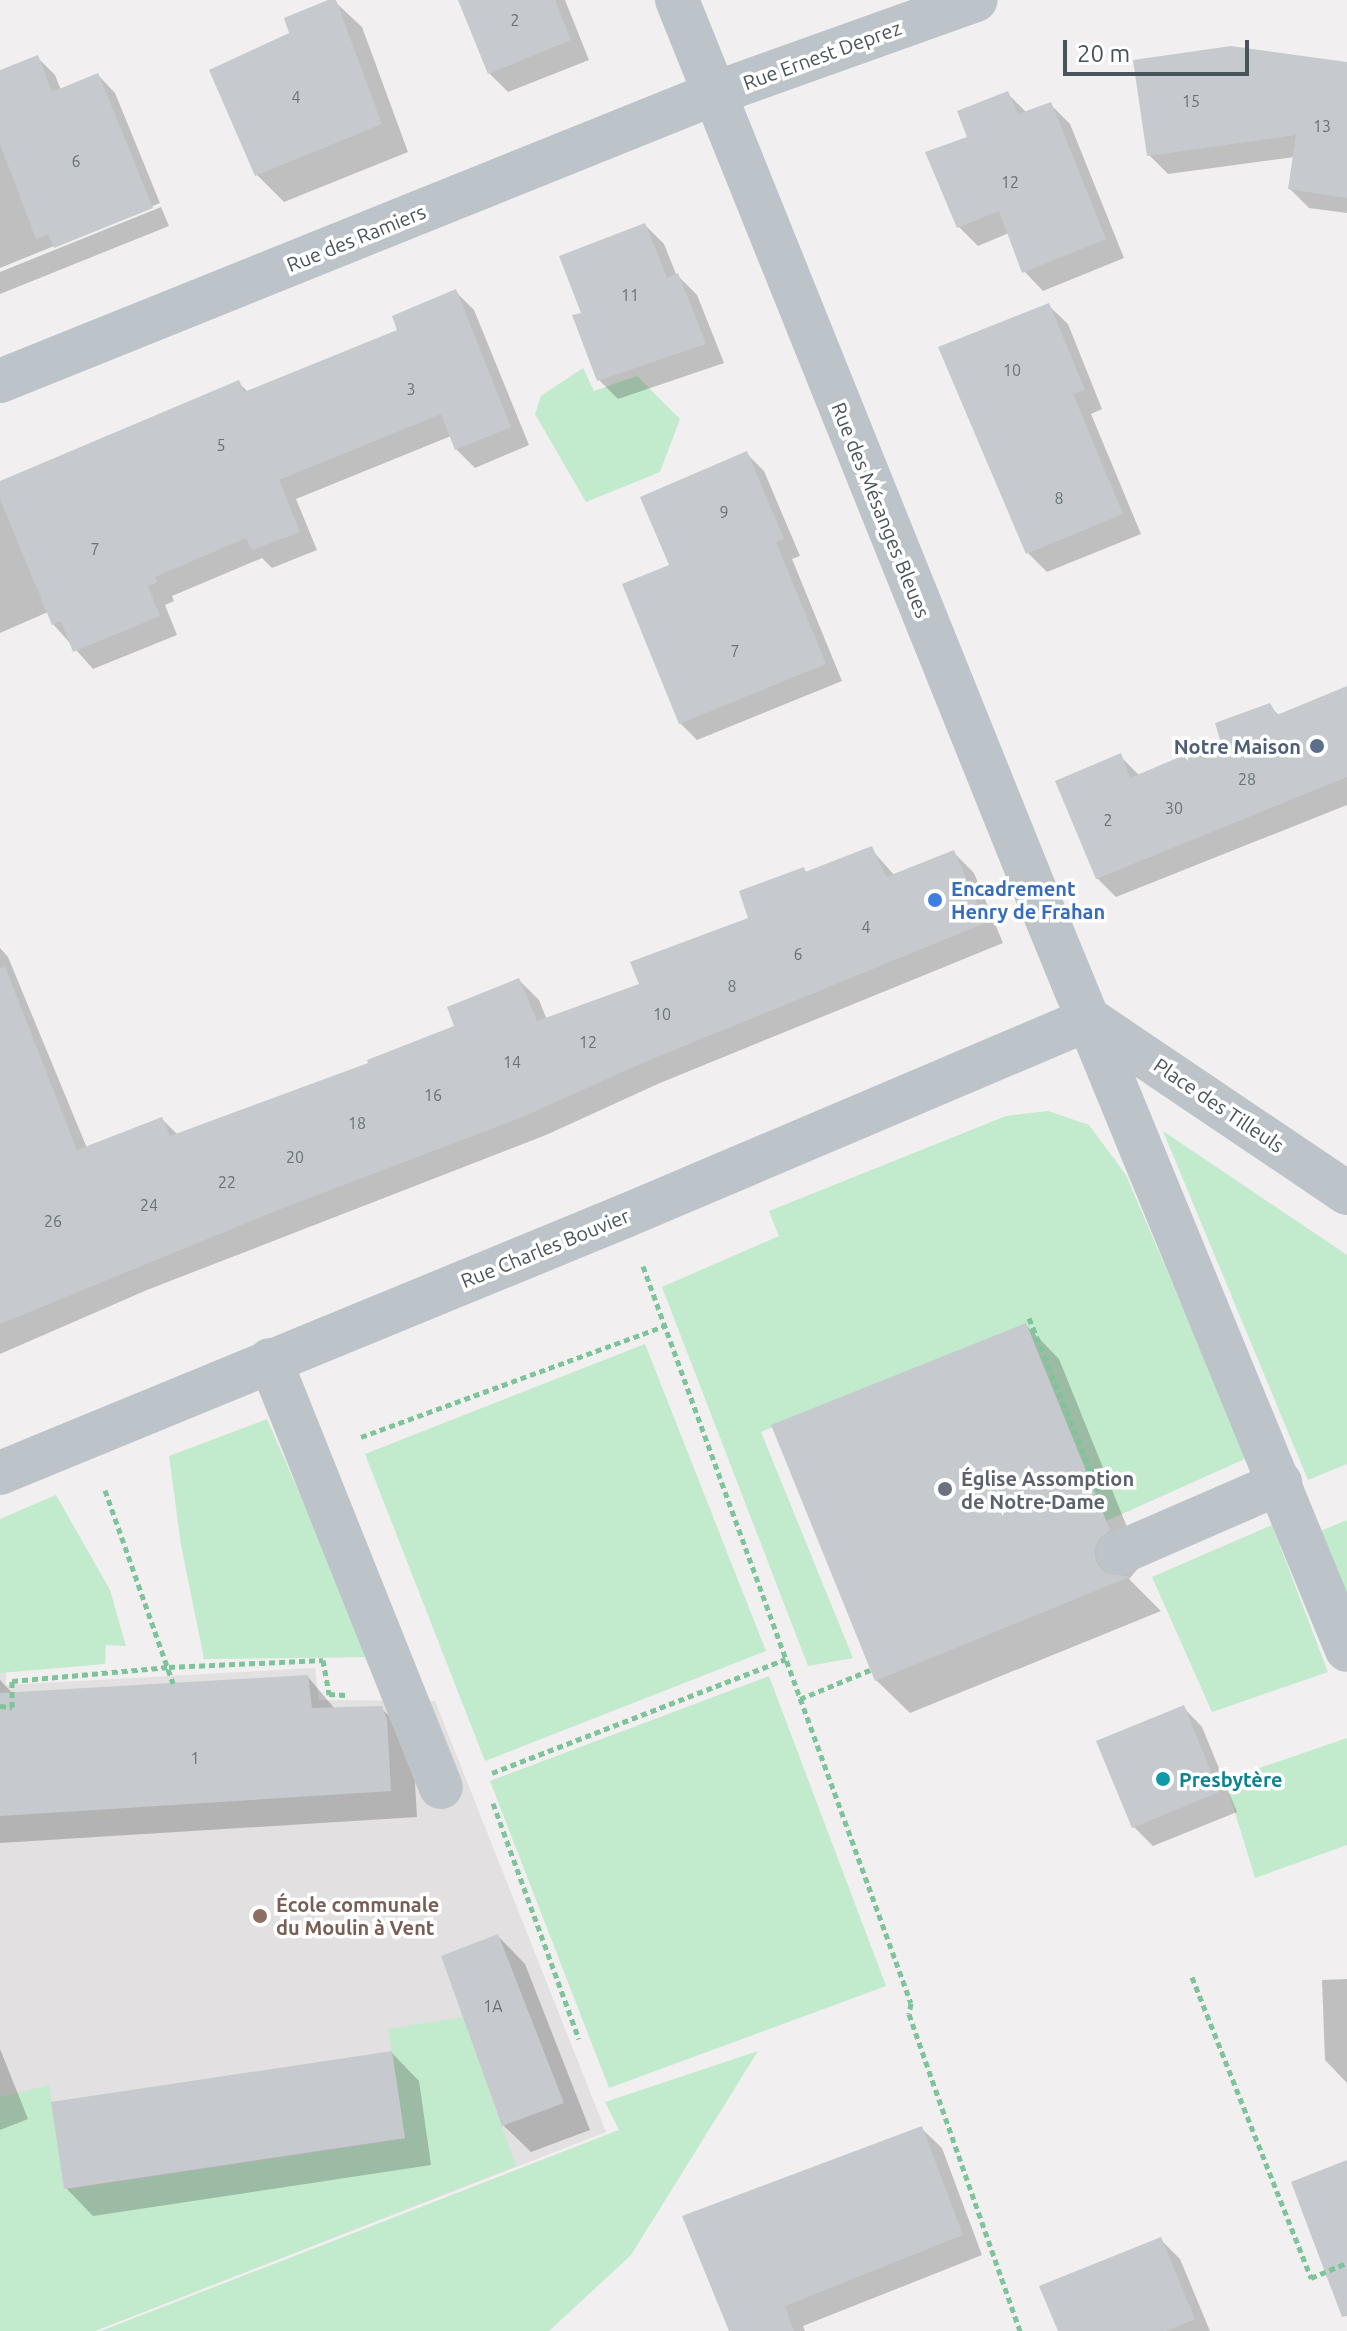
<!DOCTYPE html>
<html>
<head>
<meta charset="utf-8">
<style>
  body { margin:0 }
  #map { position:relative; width:1347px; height:2331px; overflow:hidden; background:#f1efef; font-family:Ubuntu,sans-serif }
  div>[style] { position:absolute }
  .education>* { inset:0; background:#e2e0e0 }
  .green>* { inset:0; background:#c2eacd }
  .shadow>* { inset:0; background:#0003 }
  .building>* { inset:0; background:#c6cace }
  .path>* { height:5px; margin-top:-2.5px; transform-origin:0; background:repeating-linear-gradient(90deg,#7ec49a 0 6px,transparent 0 10px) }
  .minor>* { height:44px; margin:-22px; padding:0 22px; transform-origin:22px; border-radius:22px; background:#bcc4ca }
  .dots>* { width:22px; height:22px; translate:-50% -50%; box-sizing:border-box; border:4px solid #fff; border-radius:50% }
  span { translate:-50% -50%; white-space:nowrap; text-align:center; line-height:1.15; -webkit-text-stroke:7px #fff; paint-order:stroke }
  .number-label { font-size:16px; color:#687277 }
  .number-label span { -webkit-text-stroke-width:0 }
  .street-label { font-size:20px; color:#49545a }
  .service-label { font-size:20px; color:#4e5e75; font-weight:700 }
  .right { translate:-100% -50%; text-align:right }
  .shop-label { font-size:20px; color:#366cbe; font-weight:700 }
  .left { translate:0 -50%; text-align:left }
  .worship-label { font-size:20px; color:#5b616d; font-weight:700 }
  .culture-label { font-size:20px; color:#0d838f; font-weight:700 }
  .education-label { font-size:20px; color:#785e54; font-weight:700 }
  .scale { position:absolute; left:1063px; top:40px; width:186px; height:36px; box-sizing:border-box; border:4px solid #49545a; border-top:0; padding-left:10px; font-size:24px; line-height:28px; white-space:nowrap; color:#49545a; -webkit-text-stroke:6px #fff; paint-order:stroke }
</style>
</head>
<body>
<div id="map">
  <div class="education">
    <i style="clip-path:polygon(315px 1668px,319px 1700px,435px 1701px,606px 2132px,95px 2331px,0 2331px,0 1673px,6px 1672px,6px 1685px)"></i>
  </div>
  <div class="green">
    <i style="clip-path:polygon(583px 368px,594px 391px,637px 376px,680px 419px,660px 472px,586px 502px,535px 414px,541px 396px)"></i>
    <i style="clip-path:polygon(1048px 1111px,1089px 1125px,1126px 1175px,1247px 1458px,1093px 1527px,1013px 1329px,761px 1432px,853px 1658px,808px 1666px,662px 1287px,779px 1236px,769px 1211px,1006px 1116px)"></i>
    <i style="clip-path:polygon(1163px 1131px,1347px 1255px,1347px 1464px,1308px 1480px)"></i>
    <i style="clip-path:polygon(645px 1344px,766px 1651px,485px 1761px,365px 1454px)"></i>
    <i style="clip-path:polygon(267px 1419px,371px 1657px,204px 1659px,181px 1545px,169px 1456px)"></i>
    <i style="clip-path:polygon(56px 1495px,110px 1590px,126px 1646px,106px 1645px,105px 1664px,0 1673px,0 1519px)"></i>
    <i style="clip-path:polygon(1347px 1520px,1347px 1595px,1316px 1533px)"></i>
    <i style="clip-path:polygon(1272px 1525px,1328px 1672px,1212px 1712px,1152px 1577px)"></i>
    <i style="clip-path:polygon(769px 1676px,886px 1986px,609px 2088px,490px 1781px)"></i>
    <i style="clip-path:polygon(1347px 1738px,1347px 1845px,1255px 1878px,1225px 1780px)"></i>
    <i style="clip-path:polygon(463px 2017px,516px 2166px,95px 2331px,0 2331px,0 2097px,49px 2085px,64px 2190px,405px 2139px,388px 2029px)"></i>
    <i style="clip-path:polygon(758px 2051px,631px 2255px,549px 2331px,101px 2331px,619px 2130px,605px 2102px)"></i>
  </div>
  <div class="shadow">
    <i style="clip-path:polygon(333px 0,362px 27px,408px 152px,284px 202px,257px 175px,292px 34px)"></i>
    <i style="clip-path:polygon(460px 0,565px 0,589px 60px,508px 92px,489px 73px)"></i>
    <i style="clip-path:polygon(38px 58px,55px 75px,61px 90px,98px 75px,115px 93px,160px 203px,0 268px,0 72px)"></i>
    <i style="clip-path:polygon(1347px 64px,1347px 213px,1309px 208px,1290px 189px,1295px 157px,1168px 174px,1149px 155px)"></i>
    <i style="clip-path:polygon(1007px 93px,1027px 113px,1050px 104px,1070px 124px,1124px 258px,1043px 291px,1024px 271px,1009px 233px,978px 246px,959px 227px,969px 138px)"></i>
    <i style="clip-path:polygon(161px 207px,169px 226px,0 294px,0 272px)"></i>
    <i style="clip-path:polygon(645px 225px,664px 244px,676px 274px,697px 295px,724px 363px,618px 399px,599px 380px,583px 314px)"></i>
    <i style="clip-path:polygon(456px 292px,474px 310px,529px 445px,475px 468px,456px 449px,451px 436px,296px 499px,317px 550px,272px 568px,262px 558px,172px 596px,174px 601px,165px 605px,177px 635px,93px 669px,53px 624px,48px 612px,0 633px,0 483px,238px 382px,249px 393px,399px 331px)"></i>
    <i style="clip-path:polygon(1048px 305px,1068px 324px,1102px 409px,1091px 414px,1141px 534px,1047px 572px,1028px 553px)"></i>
    <i style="clip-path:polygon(747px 454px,764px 471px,800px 556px,792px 559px,842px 681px,697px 740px,680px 723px,672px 566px)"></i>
    <i style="clip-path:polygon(1347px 688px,1347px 805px,1116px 897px,1097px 878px,1120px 756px,1140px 776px,1223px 741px,1269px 706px,1280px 716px)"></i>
    <i style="clip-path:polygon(871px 849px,895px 876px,954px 853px,974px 873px,1003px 943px,660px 1083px,546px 1135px,147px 1290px,0 1354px,0 948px,8px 957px,87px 1148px,162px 1119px,178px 1135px,370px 1065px,456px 1027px,519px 980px,539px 1000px,547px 1020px,641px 985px,751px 919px,804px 869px,808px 874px)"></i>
    <i style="clip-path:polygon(1026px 1325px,1059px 1359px,1142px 1564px,1129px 1579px,1161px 1611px,910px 1713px,876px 1680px)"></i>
    <i style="clip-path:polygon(308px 1677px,335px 1709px,381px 1708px,408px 1735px,413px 1749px,417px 1817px,0 1843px,0 1680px,14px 1695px)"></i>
    <i style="clip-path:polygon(1183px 1707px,1202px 1727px,1237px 1812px,1153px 1846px,1134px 1827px,1099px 1742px)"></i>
    <i style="clip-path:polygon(498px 1936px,525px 1964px,590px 2130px,531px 2152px,503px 2125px)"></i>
    <i style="clip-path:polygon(1347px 1979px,1347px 2083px,1325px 2060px,1322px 1980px)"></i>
    <i style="clip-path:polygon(0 2049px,28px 2119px,0 2130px)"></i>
    <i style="clip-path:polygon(392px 2053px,419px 2081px,431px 2165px,93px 2216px,66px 2188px)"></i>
    <i style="clip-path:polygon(922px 2129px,942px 2148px,982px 2255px,803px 2326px,805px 2331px,730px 2331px)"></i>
    <i style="clip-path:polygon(1161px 2240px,1180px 2259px,1210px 2331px,1060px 2331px)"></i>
  </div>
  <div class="building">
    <i style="clip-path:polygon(328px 0,336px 0,382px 124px,255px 176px,209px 70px,289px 33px,284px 18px)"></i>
    <i style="clip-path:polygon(458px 0,555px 0,571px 40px,488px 74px)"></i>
    <i style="clip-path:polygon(1231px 46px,1347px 62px,1347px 198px,1288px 189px,1296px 135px,1147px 156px,1133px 60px)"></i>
    <i style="clip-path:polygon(38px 55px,52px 92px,98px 73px,153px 208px,54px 248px,48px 234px,36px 239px,0 144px,0 70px)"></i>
    <i style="clip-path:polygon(1008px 91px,1018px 114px,1051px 102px,1106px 239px,1022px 273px,999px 211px,957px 228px,925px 152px,967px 137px,957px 111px)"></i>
    <i style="clip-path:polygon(645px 223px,667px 278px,678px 273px,706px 344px,597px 381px,572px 315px,581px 313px,559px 256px)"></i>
    <i style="clip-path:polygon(456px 289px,511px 427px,455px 450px,441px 414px,279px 480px,300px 532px,252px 550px,246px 538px,155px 577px,157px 582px,148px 586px,160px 616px,73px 652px,61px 621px,52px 625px,0 499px,0 481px,239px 380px,244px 392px,397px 330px,392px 316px)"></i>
    <i style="clip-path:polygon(1049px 303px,1085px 390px,1073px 394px,1123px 514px,1026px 554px,938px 347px)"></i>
    <i style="clip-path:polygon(747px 451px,784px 539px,776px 542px,826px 664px,679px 724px,622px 584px,669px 565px,640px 497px)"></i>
    <i style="clip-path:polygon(1347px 686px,1347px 777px,1096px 879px,1055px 781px,1121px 753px,1130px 778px,1220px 740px,1215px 723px,1270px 703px,1277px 715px)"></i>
    <i style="clip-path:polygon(872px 846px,886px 877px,954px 850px,985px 923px,640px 1064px,525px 1116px,278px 1210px,0 1324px,0 968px,5px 967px,77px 1150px,162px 1117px,170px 1136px,368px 1063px,367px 1060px,454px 1026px,447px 1007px,519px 978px,537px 1021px,639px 984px,630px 962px,748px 918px,739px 891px,804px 867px,805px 872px)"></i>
    <i style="clip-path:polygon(1026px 1323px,1110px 1530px,1099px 1539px,1094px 1551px,1096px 1562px,1105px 1573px,1129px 1577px,875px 1681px,771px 1425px)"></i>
    <i style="clip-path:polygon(308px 1675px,312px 1708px,382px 1706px,387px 1720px,391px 1791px,0 1816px,0 1693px)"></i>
    <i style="clip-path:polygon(1184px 1705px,1219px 1792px,1132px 1828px,1096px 1741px)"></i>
    <i style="clip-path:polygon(498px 1934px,564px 2103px,502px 2126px,441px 1956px)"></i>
    <i style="clip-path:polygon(392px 2051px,405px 2138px,64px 2189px,51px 2102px)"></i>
    <i style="clip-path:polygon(922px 2126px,963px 2235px,785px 2306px,794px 2331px,729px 2331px,682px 2216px)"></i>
    <i style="clip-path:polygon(1347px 2160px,1347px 2316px,1342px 2317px,1291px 2182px)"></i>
    <i style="clip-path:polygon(1161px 2237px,1195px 2319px,1166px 2331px,1058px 2331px,1039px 2286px)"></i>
  </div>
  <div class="path">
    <i style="left:643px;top:1266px;width:784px;rotate:70.02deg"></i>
    <i style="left:911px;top:2003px;width:11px;rotate:100deg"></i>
    <i style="left:909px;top:2014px;width:336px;rotate:70.7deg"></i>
    <i style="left:1029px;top:1318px;width:196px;rotate:68.1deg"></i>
    <i style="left:361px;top:1437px;width:323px;rotate:-20.1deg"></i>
    <i style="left:105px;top:1490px;width:205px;rotate:70.6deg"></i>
    <i style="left:800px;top:1699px;width:76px;rotate:-22.5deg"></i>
    <i style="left:0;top:1706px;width:12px;rotate:5deg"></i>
    <i style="left:12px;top:1707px;width:26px;rotate:-90deg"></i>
    <i style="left:12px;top:1681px;width:158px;rotate:-5.1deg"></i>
    <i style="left:169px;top:1667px;width:154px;rotate:-2.6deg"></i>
    <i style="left:323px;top:1660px;width:35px;rotate:80deg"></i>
    <i style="left:329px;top:1694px;width:17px;rotate:3deg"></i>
    <i style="left:492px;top:1773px;width:315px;rotate:-21.2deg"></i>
    <i style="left:493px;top:1803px;width:251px;rotate:70deg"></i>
    <i style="left:1192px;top:1977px;width:324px;rotate:68.4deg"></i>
    <i style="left:1311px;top:2278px;width:39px;rotate:-23deg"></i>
  </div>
  <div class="minor">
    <i style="left:677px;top:0;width:965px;rotate:68.09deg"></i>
    <i style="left:1037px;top:895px;width:816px;rotate:67.68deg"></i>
    <i style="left:0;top:381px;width:769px;rotate:-21.93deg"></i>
    <i style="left:713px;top:94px;width:279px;rotate:-19.7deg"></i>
    <i style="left:1089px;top:1019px;width:311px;rotate:34deg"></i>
    <i style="left:270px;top:1360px;width:460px;rotate:68.2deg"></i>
    <i style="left:0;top:1473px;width:676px;rotate:-22.35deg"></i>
    <i style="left:625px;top:1216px;width:504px;rotate:-23deg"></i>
    <i style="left:1119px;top:1553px;width:176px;rotate:-23.5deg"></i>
  </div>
  <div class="dots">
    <i style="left:1317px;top:746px;background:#5c6f8a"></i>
    <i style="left:935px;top:900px;background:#3f7fe0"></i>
    <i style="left:945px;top:1489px;background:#6b7280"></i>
    <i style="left:1163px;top:1779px;background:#0f9aa8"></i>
    <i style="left:260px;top:1916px;background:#8d6e63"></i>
  </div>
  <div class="number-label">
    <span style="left:515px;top:20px">2</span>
    <span style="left:296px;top:97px">4</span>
    <span style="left:1191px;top:101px">15</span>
    <span style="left:1322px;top:126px">13</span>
    <span style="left:76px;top:161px">6</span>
    <span style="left:1010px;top:182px">12</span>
    <span style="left:630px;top:295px">11</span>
    <span style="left:1012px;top:370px">10</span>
    <span style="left:411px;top:389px">3</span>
    <span style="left:221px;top:445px">5</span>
    <span style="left:1059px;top:498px">8</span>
    <span style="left:724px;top:512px">9</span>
    <span style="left:95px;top:549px">7</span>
    <span style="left:735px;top:651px">7</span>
    <span style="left:1247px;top:779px">28</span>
    <span style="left:1174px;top:808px">30</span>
    <span style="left:1108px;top:820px">2</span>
    <span style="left:866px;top:927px">4</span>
    <span style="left:798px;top:954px">6</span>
    <span style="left:732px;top:986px">8</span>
    <span style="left:662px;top:1014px">10</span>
    <span style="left:588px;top:1042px">12</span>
    <span style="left:512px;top:1062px">14</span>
    <span style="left:433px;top:1095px">16</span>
    <span style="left:357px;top:1123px">18</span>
    <span style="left:295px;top:1157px">20</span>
    <span style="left:227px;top:1182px">22</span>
    <span style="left:149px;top:1205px">24</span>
    <span style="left:53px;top:1221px">26</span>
    <span style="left:195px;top:1758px">1</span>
    <span style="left:493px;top:2006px">1A</span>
  </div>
  <div class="street-label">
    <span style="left:822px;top:55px;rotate:-20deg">Rue Ernest Deprez</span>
    <span style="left:356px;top:238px;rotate:-22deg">Rue des Ramiers</span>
    <span style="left:881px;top:510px;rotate:68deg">Rue des Mésanges Bleues</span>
    <span style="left:1219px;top:1105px;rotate:34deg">Place des Tilleuls</span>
    <span style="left:545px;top:1248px;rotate:-22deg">Rue Charles Bouvier</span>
  </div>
  <div class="service-label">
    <span class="right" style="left:1301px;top:746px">Notre Maison</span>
  </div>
  <div class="shop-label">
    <span class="left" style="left:951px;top:900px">Encadrement<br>Henry de Frahan</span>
  </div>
  <div class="worship-label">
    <span class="left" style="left:961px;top:1490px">Église Assomption<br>de Notre-Dame</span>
  </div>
  <div class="culture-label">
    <span class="left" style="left:1179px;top:1779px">Presbytère</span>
  </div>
  <div class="education-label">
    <span class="left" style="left:276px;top:1916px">École communale<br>du Moulin à Vent</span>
  </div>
  <div class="scale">20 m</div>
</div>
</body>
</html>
